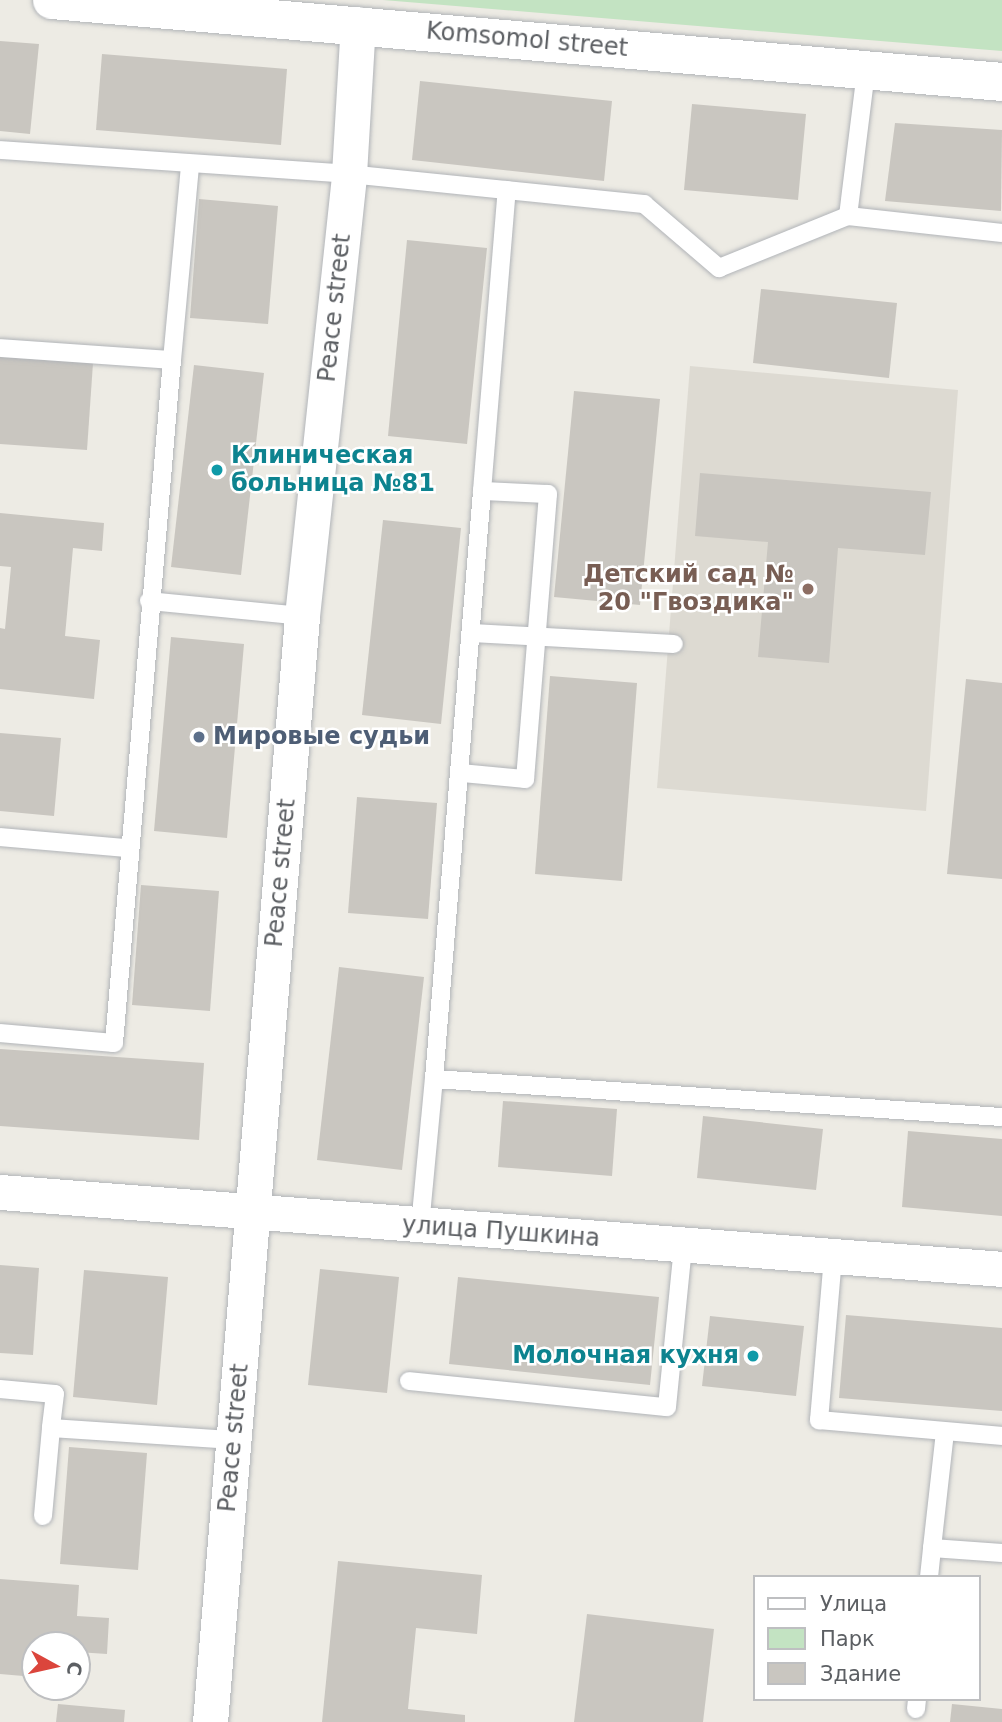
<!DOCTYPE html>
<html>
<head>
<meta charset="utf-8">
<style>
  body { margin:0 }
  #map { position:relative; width:1002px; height:1722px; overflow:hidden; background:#edebe4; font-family:"DejaVu Sans",sans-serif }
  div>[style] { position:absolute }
  .education>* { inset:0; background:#dddad2 }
  .green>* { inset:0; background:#c3e3c2 }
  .building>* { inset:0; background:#c9c6c0 }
  .roads { filter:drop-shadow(0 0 2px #b1b4b8) drop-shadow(0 0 2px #b1b4b8) }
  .lane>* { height:18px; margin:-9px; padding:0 9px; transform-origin:9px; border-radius:9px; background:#fff }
  .street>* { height:35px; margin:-17.5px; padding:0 17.5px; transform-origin:17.5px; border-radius:17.5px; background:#fff }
  .secondary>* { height:38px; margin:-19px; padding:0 19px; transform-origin:19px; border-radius:19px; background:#fff }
  .dots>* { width:19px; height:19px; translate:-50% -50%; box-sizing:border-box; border:4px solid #fff; border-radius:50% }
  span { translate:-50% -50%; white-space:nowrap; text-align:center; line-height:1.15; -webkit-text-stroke:5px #fff; paint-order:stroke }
  .street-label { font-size:24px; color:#5c5f63 }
  .culture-label { font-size:24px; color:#0d838f; font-weight:700 }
  .left { translate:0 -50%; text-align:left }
  .right { translate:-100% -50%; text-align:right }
  .education-label { font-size:24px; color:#785e54; font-weight:700 }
  .service-label { font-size:24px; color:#4e5e75; font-weight:700 }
  .legend { position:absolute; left:753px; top:1575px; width:228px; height:126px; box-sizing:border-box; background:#fff; border:2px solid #bebfc1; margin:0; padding:9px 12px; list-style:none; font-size:21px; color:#5c5f63 }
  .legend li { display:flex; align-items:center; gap:14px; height:35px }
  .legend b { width:35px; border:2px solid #bebfc1 }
  .north { position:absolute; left:21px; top:1631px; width:70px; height:70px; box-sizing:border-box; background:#fff; border:2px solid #bebfc1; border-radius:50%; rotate:98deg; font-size:19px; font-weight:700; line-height:28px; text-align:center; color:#5c5f63 }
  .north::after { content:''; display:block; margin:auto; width:24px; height:32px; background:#db453c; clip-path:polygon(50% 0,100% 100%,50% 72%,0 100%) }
</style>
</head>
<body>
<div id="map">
  <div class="education">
    <i style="clip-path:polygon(690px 366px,958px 390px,926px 811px,657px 788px)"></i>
  </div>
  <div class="green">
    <i style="clip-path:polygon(383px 0,1002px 0,1002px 51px)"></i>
  </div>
  <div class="building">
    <i style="clip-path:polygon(0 41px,39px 44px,30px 134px,0 131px)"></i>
    <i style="clip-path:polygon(102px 54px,287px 69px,281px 145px,96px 130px)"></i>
    <i style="clip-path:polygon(420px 81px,612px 101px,604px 181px,412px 160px)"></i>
    <i style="clip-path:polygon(692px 104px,806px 114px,798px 200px,684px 190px)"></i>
    <i style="clip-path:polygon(895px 123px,1002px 130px,1001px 211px,885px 201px)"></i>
    <i style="clip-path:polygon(199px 199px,278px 206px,268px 324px,190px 318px)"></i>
    <i style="clip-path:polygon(407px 240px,487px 248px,467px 444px,388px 436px)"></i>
    <i style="clip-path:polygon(761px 289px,897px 303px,889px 378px,753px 363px)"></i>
    <i style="clip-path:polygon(0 357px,93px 363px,87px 450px,0 444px)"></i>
    <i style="clip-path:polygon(194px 365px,264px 373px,241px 575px,171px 567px)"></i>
    <i style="clip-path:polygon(574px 391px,660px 399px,640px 605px,554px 597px)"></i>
    <i style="clip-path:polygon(700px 473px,931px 492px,925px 555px,838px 548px,829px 663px,758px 657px,768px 542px,695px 536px)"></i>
    <i style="clip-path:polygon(0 513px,104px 523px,102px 551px,73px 548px,65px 636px,100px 640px,94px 699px,0 689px,0 628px,5px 629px,11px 567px,0 566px)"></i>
    <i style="clip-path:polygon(383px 520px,461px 528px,441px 724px,362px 715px)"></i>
    <i style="clip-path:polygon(171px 637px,244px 644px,227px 838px,154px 831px)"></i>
    <i style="clip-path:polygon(550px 676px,637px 683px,622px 881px,535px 874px)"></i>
    <i style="clip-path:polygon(966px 679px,1002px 683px,1002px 879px,947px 874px)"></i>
    <i style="clip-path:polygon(0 733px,61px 738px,54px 816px,0 811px)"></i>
    <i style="clip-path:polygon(357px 797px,437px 803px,428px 919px,348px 913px)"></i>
    <i style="clip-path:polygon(141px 885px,219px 891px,210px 1011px,132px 1005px)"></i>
    <i style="clip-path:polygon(339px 967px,424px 977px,402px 1170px,317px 1160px)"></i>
    <i style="clip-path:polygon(0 1049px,204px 1063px,199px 1140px,0 1126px)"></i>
    <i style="clip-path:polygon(503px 1101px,617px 1109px,612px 1176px,498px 1167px)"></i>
    <i style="clip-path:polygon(703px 1116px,823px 1129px,816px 1190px,697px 1178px)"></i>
    <i style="clip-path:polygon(908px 1131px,1002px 1139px,1002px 1216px,902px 1207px)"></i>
    <i style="clip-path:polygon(0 1265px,39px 1268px,33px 1355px,0 1353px)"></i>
    <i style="clip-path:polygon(320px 1269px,399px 1277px,387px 1393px,308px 1385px)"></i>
    <i style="clip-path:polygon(84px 1270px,168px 1277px,157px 1405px,73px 1397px)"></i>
    <i style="clip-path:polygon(458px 1277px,659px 1297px,650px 1385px,449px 1364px)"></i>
    <i style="clip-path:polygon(846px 1315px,1002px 1328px,1002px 1411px,839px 1398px)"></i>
    <i style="clip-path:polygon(710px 1316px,804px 1326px,796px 1396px,702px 1386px)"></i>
    <i style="clip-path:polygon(69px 1447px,147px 1453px,138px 1570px,60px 1564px)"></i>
    <i style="clip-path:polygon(338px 1561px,482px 1575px,477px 1634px,416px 1628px,408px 1709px,465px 1715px,465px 1722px,322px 1722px)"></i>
    <i style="clip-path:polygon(0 1579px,79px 1585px,77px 1616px,109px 1618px,107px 1654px,77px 1652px,77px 1645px,35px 1645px,35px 1677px,0 1674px)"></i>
    <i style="clip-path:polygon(587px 1614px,714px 1629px,703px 1722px,574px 1722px)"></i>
    <i style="clip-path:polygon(58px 1704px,125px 1710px,124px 1722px,56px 1722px)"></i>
    <i style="clip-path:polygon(952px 1704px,1002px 1709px,1002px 1722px,950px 1722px)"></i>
  </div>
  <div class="roads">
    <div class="lane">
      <i style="left:0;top:150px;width:350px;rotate:3.9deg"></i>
      <i style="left:349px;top:174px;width:297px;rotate:5.8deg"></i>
      <i style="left:644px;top:204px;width:99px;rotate:40.5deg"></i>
      <i style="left:719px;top:268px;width:139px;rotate:-22deg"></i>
      <i style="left:848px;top:216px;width:146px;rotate:-82.9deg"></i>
      <i style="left:848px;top:216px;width:155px;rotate:6.3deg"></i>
      <i style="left:0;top:348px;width:172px;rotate:4deg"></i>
      <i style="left:172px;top:360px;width:195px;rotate:-84.7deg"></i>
      <i style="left:482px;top:491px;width:302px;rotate:-85.3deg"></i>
      <i style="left:149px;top:601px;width:154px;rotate:5.6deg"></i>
      <i style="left:472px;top:633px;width:202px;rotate:3.1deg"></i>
      <i style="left:0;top:837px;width:127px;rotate:5deg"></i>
      <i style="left:0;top:1033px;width:114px;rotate:5deg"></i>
      <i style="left:114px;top:1043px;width:685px;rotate:-85.15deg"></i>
      <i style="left:434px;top:1079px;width:590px;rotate:-85.33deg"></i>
      <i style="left:482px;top:491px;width:66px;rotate:2.6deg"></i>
      <i style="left:548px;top:494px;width:286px;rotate:94.6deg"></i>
      <i style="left:525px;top:779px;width:64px;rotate:-174.6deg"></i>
      <i style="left:420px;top:1226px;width:148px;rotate:-84.6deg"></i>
      <i style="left:434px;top:1079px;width:569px;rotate:3.83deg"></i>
      <i style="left:833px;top:1257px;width:164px;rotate:94.9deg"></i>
      <i style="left:819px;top:1420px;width:184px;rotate:5deg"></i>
      <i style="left:409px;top:1381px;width:259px;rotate:5.8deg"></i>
      <i style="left:667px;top:1407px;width:162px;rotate:-84.3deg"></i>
      <i style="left:0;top:1389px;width:55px;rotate:5.2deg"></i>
      <i style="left:55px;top:1394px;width:34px;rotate:97deg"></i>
      <i style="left:51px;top:1428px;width:183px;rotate:3.8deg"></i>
      <i style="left:945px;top:1432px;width:117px;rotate:96.4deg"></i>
      <i style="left:932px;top:1548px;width:70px;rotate:4.1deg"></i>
      <i style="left:43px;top:1516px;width:88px;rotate:-84.8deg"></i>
      <i style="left:929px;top:1577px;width:29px;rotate:-84deg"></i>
      <i style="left:916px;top:1709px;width:10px;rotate:-84deg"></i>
    </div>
    <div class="street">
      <i style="left:0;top:1192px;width:1005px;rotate:4.39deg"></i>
      <i style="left:210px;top:1722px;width:1110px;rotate:-85.24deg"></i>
      <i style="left:302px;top:616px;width:444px;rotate:-83.9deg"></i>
      <i style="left:349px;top:174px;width:150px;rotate:-86.6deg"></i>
    </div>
    <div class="secondary">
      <i style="left:52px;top:0;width:954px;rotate:4.93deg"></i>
    </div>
  </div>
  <div class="dots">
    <i style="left:217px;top:470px;background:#0f9aa8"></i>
    <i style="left:808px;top:589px;background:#8d6e63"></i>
    <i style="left:199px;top:737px;background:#5c6f8a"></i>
    <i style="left:753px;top:1356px;background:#0f9aa8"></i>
  </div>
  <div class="street-label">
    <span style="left:527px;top:40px;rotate:5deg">Komsomol street</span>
    <span style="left:335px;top:308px;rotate:-84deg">Peace street</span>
    <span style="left:281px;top:873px;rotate:-85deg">Peace street</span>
    <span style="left:501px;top:1232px;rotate:4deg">улица Пушкина</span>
    <span style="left:234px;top:1438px;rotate:-85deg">Peace street</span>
  </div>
  <div class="culture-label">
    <span class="left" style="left:231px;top:470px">Клиническая<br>больница №81</span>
    <span class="right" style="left:739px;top:1356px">Молочная кухня</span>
  </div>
  <div class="education-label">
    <span class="right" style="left:794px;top:589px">Детский сад №<br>20 "Гвоздика"</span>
  </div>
  <div class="service-label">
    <span class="left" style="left:213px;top:737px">Мировые судьи</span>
  </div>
  <ul class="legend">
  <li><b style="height:9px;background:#fff"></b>Улица</li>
  <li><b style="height:19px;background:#c3e3c2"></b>Парк</li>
  <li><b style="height:19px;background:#c9c6c0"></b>Здание</li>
  </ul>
  <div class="north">С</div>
</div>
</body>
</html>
